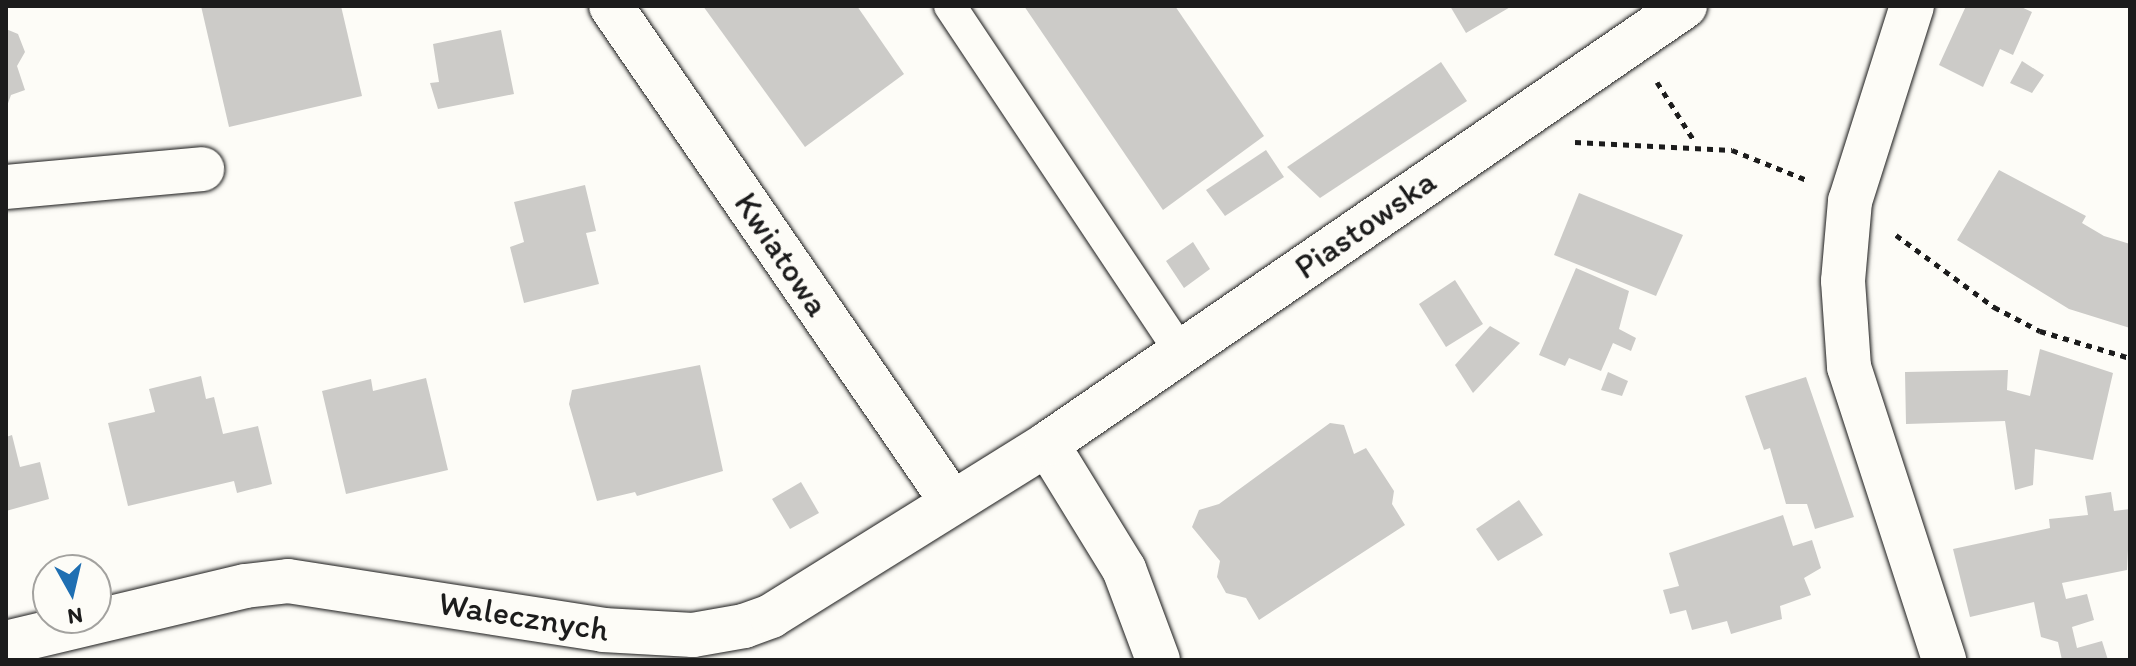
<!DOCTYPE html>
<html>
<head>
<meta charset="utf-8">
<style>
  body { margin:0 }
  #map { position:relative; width:2136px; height:666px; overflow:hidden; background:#fdfcf7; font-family:Itim,sans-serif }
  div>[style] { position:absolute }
  .building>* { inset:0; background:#cccbc8 }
  .path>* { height:5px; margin-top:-2.5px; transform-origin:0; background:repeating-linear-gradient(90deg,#1c1c1c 0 6px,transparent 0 12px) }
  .roads { filter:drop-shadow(0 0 2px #1c1c1c) drop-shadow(0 0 2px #1c1c1c) }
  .service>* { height:32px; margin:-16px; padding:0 16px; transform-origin:16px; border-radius:16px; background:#fdfcf7 }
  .minor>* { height:44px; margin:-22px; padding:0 22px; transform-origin:22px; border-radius:22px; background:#fdfcf7 }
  span { translate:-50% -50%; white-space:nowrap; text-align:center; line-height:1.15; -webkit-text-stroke:7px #fdfcf7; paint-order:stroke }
  .street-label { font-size:34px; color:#1c1c1c }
  .frame { position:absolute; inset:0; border:8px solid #1c1c1c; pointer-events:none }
  .north { position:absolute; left:32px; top:554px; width:80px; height:80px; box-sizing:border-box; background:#fdfcf7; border:2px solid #a3a29f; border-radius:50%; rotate:172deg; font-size:22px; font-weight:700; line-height:32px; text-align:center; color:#1c1c1c }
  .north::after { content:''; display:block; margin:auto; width:28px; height:36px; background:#1f6fb2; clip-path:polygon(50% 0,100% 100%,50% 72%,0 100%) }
</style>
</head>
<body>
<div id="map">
  <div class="building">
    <i style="clip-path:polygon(201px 6px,341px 6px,362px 96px,229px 127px)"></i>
    <i style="clip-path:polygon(703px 6px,857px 6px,904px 74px,805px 147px)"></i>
    <i style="clip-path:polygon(1024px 6px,1175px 6px,1264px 136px,1163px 210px)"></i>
    <i style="clip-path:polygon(1450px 6px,1512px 6px,1466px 33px)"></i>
    <i style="clip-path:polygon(1966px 6px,2019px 6px,2032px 12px,2013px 55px,2000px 49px,1983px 87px,1939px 65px)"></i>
    <i style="clip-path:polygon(6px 29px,18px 34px,25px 52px,17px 66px,25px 90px,11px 95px,6px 109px)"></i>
    <i style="clip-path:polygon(501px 30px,514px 94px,438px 109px,430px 83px,439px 82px,433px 44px)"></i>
    <i style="clip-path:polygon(2022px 61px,2044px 75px,2032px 93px,2010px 83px)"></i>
    <i style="clip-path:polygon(1441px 62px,1467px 101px,1320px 198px,1287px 167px)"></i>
    <i style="clip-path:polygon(1266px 150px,1284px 177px,1225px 216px,1206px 190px)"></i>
    <i style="clip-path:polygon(1999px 170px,2086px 216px,2082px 223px,2104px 236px,2130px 244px,2130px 328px,2069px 309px,1957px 240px)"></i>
    <i style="clip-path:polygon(585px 185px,596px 231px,586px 233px,599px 284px,524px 303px,510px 247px,524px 242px,514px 202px)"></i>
    <i style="clip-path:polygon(1579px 193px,1683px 235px,1656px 296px,1554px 255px)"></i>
    <i style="clip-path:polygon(1193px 242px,1210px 269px,1184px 288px,1166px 261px)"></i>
    <i style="clip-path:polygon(1576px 268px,1629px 291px,1619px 329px,1636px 338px,1631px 351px,1613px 343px,1601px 371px,1569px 358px,1565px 366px,1539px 355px)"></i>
    <i style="clip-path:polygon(1455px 280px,1483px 324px,1446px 347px,1419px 304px)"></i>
    <i style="clip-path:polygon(1490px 326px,1520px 343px,1473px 393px,1455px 365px)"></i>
    <i style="clip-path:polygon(2040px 349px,2113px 373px,2093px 460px,2035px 449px,2033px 485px,2015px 490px,2005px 421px,1906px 424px,1905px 372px,2008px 370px,2007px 390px,2030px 396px)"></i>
    <i style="clip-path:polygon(700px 365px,723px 471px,637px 496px,635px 492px,597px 501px,569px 404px,572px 390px)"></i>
    <i style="clip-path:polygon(1608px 372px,1628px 381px,1622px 396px,1601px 390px)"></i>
    <i style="clip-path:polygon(201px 376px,206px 399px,214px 397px,223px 434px,258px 426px,272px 484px,237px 493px,234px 481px,128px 506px,108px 423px,155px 412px,149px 389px)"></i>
    <i style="clip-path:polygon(1806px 377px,1854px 517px,1815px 529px,1807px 504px,1786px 504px,1770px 448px,1764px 450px,1745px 396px)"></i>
    <i style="clip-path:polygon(426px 378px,448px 470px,346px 494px,322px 391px,371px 379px,373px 391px)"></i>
    <i style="clip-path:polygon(1330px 423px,1344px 425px,1354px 454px,1366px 448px,1394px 491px,1392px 504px,1405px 525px,1259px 620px,1246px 598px,1226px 593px,1217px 577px,1220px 561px,1192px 527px,1199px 510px,1219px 504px)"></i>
    <i style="clip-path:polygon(12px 435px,20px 467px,40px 462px,49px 499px,6px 511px,6px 437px)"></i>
    <i style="clip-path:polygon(801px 482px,819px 513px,790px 529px,772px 499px)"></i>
    <i style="clip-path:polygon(2111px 492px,2114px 511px,2130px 509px,2127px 570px,2062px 583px,2066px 599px,2087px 594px,2094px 620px,2072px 627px,2077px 648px,2102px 641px,2108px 660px,2062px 660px,2058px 642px,2041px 637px,2034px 602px,1970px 617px,1953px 549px,2050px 528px,2049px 519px,2088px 515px,2085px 496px)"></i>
    <i style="clip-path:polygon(1519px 500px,1543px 535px,1498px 561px,1476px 529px)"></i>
    <i style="clip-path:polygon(1783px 515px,1793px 546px,1812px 540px,1821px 568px,1804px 578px,1811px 595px,1780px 606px,1782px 619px,1731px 634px,1727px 621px,1692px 630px,1686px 610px,1670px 614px,1663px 590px,1679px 586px,1669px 553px)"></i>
  </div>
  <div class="path">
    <i style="left:1657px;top:82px;width:67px;rotate:57.7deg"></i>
    <i style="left:1575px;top:142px;width:157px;rotate:2.9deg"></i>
    <i style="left:1732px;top:150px;width:81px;rotate:21.8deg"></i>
    <i style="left:1896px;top:235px;width:122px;rotate:36.3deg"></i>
    <i style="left:1994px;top:307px;width:52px;rotate:27.6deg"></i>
    <i style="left:2040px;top:331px;width:94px;rotate:16.7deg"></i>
  </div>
  <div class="roads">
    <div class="service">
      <i style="left:950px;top:6px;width:415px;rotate:56.3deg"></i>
    </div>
    <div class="minor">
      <i style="left:611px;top:6px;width:602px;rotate:55.49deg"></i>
      <i style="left:1912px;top:6px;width:205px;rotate:107.6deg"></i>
      <i style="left:1850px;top:201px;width:80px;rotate:95deg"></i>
      <i style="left:1843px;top:281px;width:86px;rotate:86deg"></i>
      <i style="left:1849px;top:367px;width:308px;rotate:72deg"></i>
      <i style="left:6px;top:187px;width:197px;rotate:-5.2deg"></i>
      <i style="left:1047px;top:444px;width:147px;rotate:58.4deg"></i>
      <i style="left:1124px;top:569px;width:97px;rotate:69.5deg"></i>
      <i style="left:6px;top:643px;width:246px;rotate:-13.4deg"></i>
      <i style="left:245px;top:586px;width:43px;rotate:-6.6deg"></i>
      <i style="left:288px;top:581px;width:319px;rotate:8.8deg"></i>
      <i style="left:603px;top:630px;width:90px;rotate:3.2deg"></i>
      <i style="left:693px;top:635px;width:52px;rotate:-10deg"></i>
      <i style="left:744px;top:626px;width:29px;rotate:-20deg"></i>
      <i style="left:771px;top:616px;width:325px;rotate:-31.9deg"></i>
      <i style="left:1047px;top:444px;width:774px;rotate:-34.47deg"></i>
    </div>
  </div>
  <div class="street-label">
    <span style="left:1365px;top:224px;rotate:-35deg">Piastowska</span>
    <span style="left:782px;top:254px;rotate:56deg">Kwiatowa</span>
    <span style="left:524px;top:616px;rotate:9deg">Walecznych</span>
  </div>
  <div class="frame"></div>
  <div class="north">N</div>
</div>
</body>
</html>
